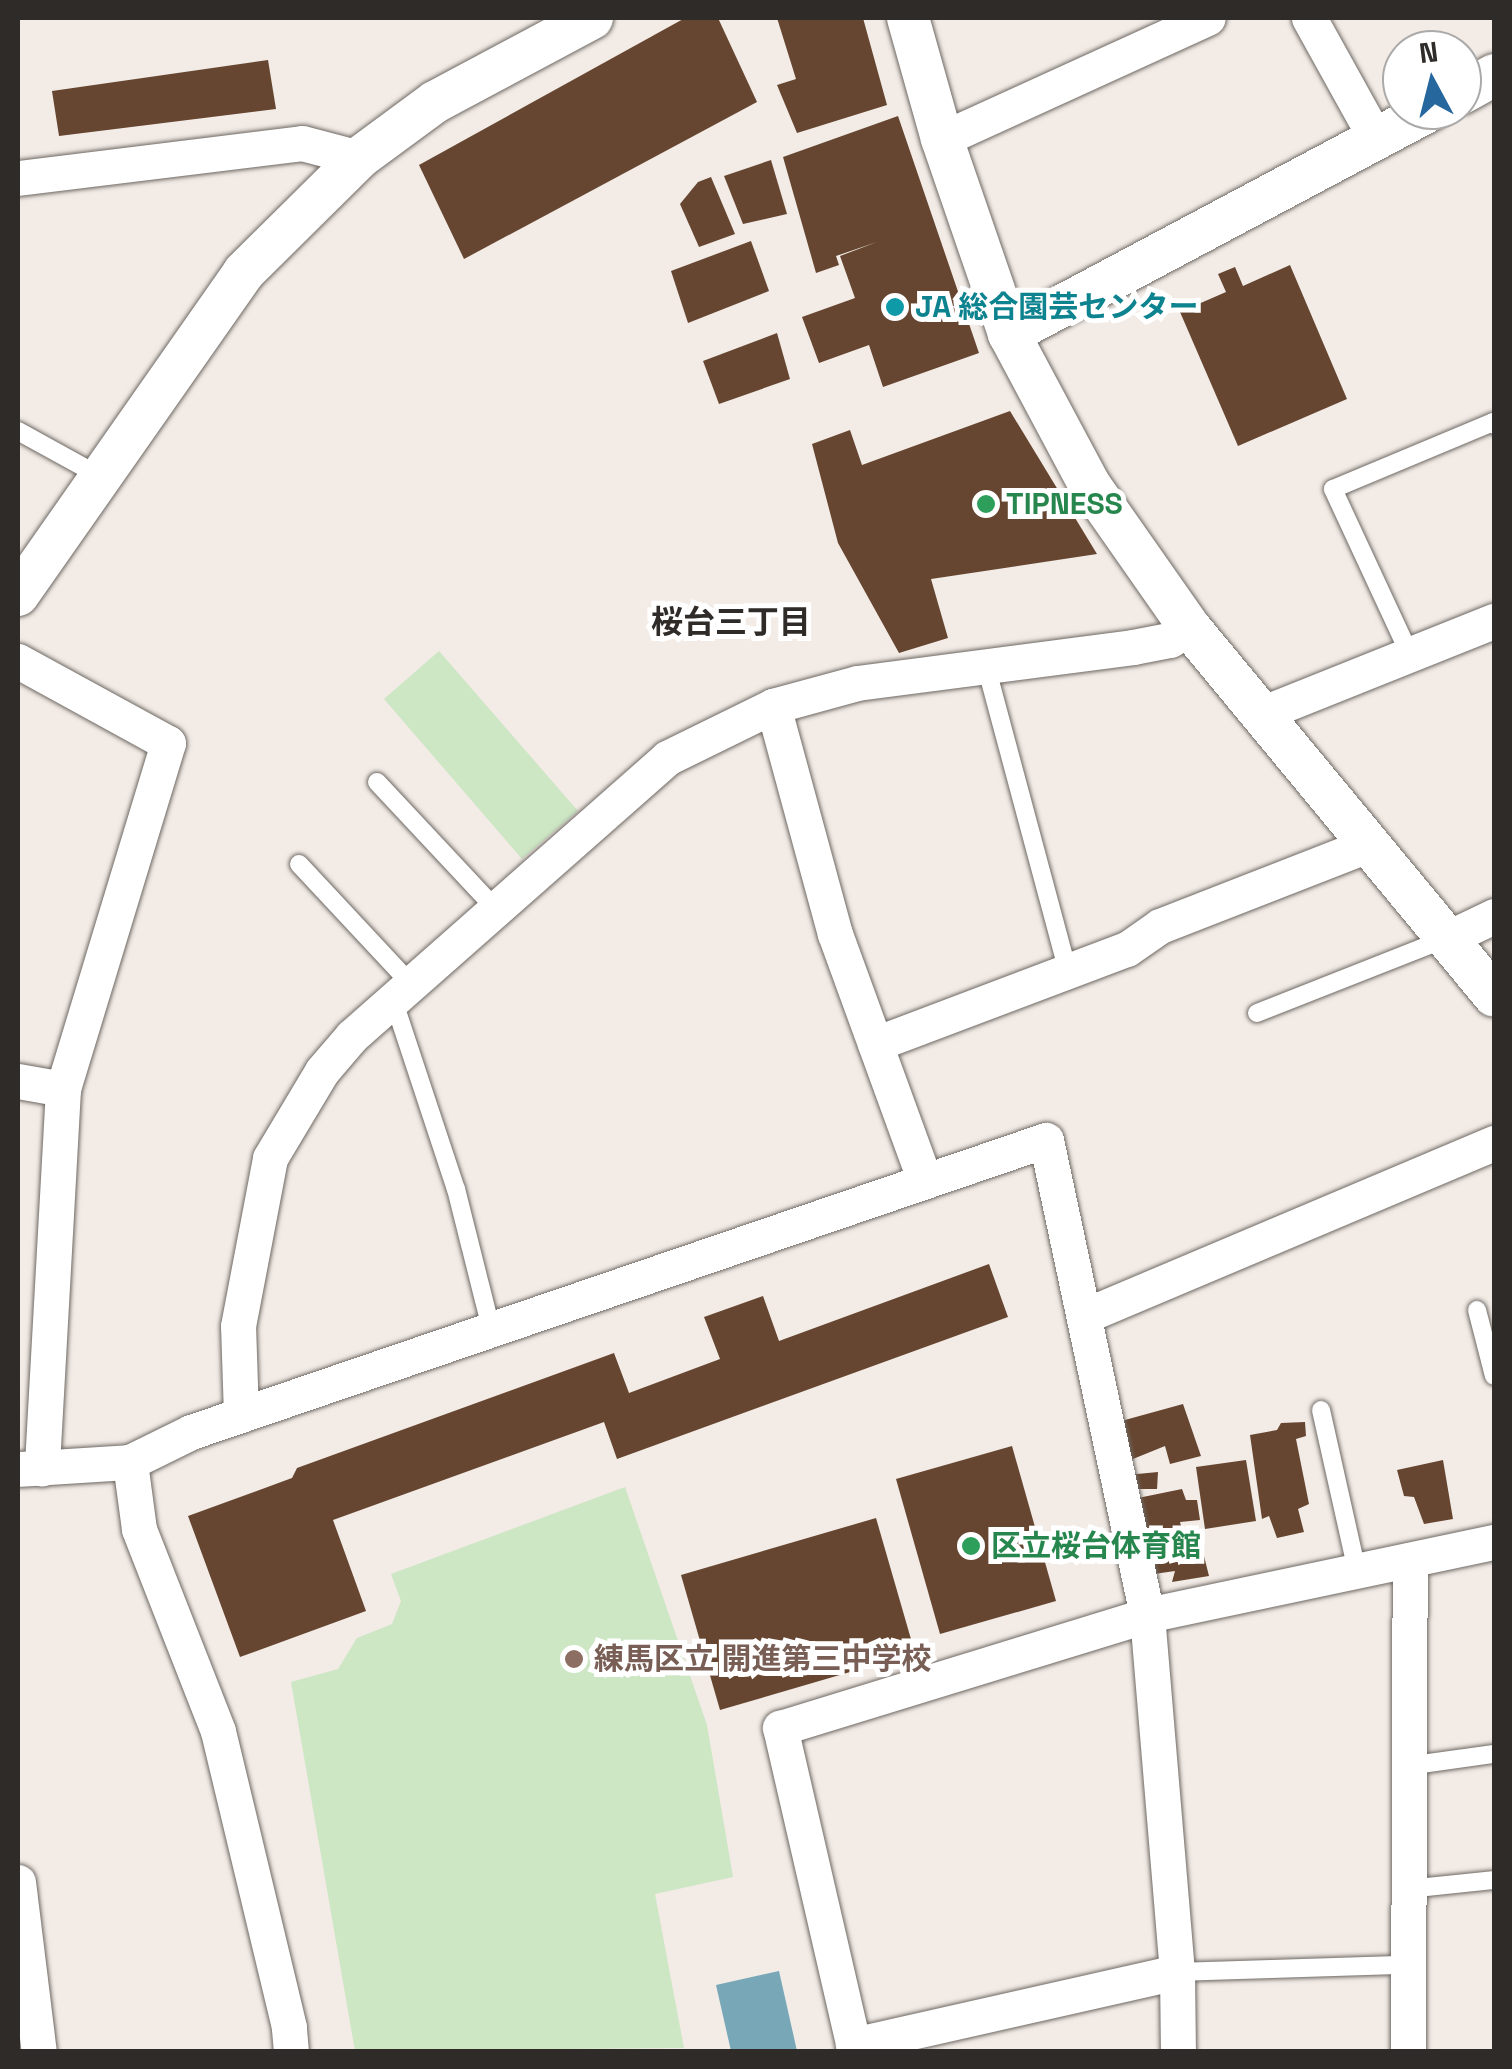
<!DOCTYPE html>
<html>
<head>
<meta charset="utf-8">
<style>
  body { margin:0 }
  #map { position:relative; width:1512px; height:2069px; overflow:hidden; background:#f2ebe6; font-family:"Space Grotesk","Noto Sans JP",sans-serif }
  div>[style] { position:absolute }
  .green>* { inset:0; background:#cde6c4 }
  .water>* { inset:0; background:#78a8b7 }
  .building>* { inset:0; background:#664630 }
  .roads { filter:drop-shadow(0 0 2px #6e6863) drop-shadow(0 0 2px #6e6863) }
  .service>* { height:18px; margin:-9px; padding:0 9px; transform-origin:9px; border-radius:9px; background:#fff }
  .minor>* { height:35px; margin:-17.5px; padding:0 17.5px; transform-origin:17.5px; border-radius:17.5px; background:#fff }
  .tertiary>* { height:42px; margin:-21px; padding:0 21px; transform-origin:21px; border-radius:21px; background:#fff }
  .dots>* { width:28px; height:28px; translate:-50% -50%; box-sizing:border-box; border:5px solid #fff; border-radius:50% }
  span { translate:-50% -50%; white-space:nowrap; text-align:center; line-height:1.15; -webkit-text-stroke:10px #fff; paint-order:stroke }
  .culture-label { font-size:30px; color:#0d838f; font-weight:700 }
  .left { translate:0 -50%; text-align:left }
  .leisure-label { font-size:30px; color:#27864d; font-weight:700 }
  .education-label { font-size:30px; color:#785e54; font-weight:700 }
  .neighbourhood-label { font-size:32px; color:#2e2b29; font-weight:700 }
  .frame { position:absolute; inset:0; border:20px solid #2e2b29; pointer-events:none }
  .north { position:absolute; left:1382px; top:30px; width:100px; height:100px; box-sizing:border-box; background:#fff; border:2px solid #abaaa9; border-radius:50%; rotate:353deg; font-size:28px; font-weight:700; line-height:40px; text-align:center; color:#2e2b29 }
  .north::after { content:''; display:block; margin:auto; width:35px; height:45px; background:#26689e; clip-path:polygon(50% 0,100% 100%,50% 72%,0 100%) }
</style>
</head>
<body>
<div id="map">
  <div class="green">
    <i style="clip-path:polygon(439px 651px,578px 811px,522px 859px,384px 699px)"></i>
    <i style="clip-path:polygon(625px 1487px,707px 1725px,733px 1877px,655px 1894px,684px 2048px,355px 2051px,291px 1682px,338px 1669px,357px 1638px,392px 1624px,401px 1601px,391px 1574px)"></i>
  </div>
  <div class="water">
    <i style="clip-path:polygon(779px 1971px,797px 2051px,731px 2051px,716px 1985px)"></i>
  </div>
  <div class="building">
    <i style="clip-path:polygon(685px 18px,718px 18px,757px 102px,464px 259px,419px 165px)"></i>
    <i style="clip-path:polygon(777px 18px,863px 18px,887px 105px,797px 133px,777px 85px,796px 79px)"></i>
    <i style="clip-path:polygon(268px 60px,276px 109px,59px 136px,52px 91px)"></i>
    <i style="clip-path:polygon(898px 116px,979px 353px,883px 387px,869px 345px,819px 363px,802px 317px,855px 298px,840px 256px,877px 242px,836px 256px,839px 265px,816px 273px,783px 157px)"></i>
    <i style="clip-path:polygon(771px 160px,787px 214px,743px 224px,724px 176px)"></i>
    <i style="clip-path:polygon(711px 177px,735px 234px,699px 247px,680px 204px,698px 182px)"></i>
    <i style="clip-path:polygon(751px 241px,769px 291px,688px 323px,671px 271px)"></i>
    <i style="clip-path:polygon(1290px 265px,1347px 399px,1238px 446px,1180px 312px,1226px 292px,1218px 274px,1235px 267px,1243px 286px)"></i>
    <i style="clip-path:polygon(777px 333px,790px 379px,719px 404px,703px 361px)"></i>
    <i style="clip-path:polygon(1010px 411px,1097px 554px,931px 579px,948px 638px,899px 653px,838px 543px,812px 444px,850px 430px,862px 465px)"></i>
    <i style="clip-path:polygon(989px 1264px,1008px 1317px,617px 1459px,604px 1422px,333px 1520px,366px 1611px,240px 1657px,188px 1516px,292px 1478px,297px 1468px,614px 1353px,629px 1393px,720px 1359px,704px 1317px,763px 1296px,779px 1341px)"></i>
    <i style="clip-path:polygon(1183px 1404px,1201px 1456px,1170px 1464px,1165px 1446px,1128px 1461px,1114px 1423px)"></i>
    <i style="clip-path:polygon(1305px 1422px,1306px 1436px,1296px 1439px,1309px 1504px,1298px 1509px,1304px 1532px,1277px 1538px,1269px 1516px,1262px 1519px,1250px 1435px,1277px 1430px,1281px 1423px)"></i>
    <i style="clip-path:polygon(1012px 1446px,1056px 1601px,940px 1634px,896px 1479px)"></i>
    <i style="clip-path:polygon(1246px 1460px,1256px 1521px,1205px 1529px,1196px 1467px)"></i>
    <i style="clip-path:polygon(1443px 1460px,1453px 1519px,1424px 1524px,1414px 1497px,1404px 1496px,1397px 1470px)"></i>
    <i style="clip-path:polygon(1158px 1472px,1157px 1489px,1131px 1489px,1127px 1475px)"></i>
    <i style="clip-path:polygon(1182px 1489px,1186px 1500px,1197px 1500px,1200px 1520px,1180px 1522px,1183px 1534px,1146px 1537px,1138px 1498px)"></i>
    <i style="clip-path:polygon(876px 1518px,915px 1653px,720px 1710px,681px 1575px)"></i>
    <i style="clip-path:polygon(1198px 1532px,1209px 1576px,1172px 1582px,1175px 1571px,1147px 1575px,1145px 1543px)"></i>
  </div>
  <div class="roads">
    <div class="service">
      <i style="left:18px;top:431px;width:94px;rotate:28.8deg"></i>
      <i style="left:1410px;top:655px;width:183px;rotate:-114.9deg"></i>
      <i style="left:1333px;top:489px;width:173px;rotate:-22.7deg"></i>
      <i style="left:1493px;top:422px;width:3px;rotate:72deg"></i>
      <i style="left:986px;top:666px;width:316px;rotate:75deg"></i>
      <i style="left:377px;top:782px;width:174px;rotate:46.9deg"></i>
      <i style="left:299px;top:864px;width:164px;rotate:47deg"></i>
      <i style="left:393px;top:999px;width:200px;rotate:71.7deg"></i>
      <i style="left:456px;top:1189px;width:147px;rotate:75.9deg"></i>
      <i style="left:1257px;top:1013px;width:204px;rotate:-21.5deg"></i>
      <i style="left:1477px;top:1310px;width:68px;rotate:75.6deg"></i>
      <i style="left:1321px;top:1410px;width:165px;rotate:77.4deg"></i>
      <i style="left:1407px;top:1766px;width:88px;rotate:-7.9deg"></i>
      <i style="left:1407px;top:1889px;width:87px;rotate:-5.9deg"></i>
      <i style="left:1177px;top:1972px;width:228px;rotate:-1.8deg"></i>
    </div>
    <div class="minor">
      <i style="left:1309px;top:18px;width:138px;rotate:61deg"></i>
      <i style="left:942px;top:139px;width:292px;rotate:-24.5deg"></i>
      <i style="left:18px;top:178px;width:286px;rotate:-7deg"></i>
      <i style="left:302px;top:143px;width:59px;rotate:14.7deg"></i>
      <i style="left:18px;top:661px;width:171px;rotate:28.7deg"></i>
      <i style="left:168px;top:743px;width:362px;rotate:106.9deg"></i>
      <i style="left:63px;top:1089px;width:380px;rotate:93.2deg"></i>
      <i style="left:773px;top:706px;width:236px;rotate:74.8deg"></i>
      <i style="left:835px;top:934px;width:263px;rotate:70deg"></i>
      <i style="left:1261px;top:714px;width:251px;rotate:-21.8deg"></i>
      <i style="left:1448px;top:938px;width:51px;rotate:-25.6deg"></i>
      <i style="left:875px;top:1044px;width:269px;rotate:-20.7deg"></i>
      <i style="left:1127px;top:949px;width:40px;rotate:-34.9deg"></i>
      <i style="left:1160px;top:926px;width:225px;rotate:-21.3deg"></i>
      <i style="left:18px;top:1081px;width:46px;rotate:10.1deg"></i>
      <i style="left:1084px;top:1316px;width:445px;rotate:-22.9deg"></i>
      <i style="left:241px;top:1415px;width:89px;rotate:-91.9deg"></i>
      <i style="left:238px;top:1326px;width:171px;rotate:-79.2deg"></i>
      <i style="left:270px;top:1158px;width:101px;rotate:-59.1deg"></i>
      <i style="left:322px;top:1071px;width:46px;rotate:-49.4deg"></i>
      <i style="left:352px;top:1036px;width:420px;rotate:-41.4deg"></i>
      <i style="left:667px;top:758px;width:118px;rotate:-26.1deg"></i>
      <i style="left:773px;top:706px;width:87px;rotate:-15.3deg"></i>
      <i style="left:857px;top:683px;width:278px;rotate:-7.4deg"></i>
      <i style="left:1133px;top:647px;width:38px;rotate:-11deg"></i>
      <i style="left:1170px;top:640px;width:23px;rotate:-31deg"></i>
      <i style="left:18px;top:1469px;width:112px;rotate:-3.6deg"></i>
      <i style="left:18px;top:1882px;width:171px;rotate:83deg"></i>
      <i style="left:853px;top:2045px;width:332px;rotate:-12.7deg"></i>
      <i style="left:291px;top:2052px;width:25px;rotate:-95deg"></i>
      <i style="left:289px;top:2027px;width:304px;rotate:-103.5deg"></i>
      <i style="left:218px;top:1731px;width:217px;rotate:-111.4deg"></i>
      <i style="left:139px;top:1529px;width:68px;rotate:-97.7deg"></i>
      <i style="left:130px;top:1462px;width:68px;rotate:-26.2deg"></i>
      <i style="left:191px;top:1432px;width:903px;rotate:-18.86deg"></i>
      <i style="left:1046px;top:1140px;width:486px;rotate:78deg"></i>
      <i style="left:1147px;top:1615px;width:358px;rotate:85.2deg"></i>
      <i style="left:1177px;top:1972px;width:80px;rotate:89.3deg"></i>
      <i style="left:855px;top:2052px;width:333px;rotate:-103deg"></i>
      <i style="left:780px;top:1728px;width:384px;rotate:-17.1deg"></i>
      <i style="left:1147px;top:1615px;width:355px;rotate:-11.9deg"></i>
      <i style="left:1408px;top:2052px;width:492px;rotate:-89.8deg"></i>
    </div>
    <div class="tertiary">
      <i style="left:908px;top:18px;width:126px;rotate:74.3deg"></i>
      <i style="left:942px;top:139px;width:206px;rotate:71deg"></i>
      <i style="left:1009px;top:334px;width:170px;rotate:61.9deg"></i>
      <i style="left:1089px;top:484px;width:176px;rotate:55deg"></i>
      <i style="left:1190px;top:628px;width:477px;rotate:50.4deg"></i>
      <i style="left:1462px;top:93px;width:37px;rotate:-29deg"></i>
      <i style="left:1009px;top:334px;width:477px;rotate:-28deg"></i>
      <i style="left:18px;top:595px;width:394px;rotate:-55deg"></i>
      <i style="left:244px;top:272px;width:162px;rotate:-44.7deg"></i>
      <i style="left:359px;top:158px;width:94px;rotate:-36.4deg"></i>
      <i style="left:435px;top:102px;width:178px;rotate:-28.1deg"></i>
    </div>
  </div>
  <div class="dots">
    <i style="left:895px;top:307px;background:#0f9aa8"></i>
    <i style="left:986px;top:504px;background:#2e9e5b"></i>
    <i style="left:971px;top:1546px;background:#2e9e5b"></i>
    <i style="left:574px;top:1659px;background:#8d6e63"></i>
  </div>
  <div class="culture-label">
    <span class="left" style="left:915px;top:307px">JA 総合園芸センター</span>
  </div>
  <div class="leisure-label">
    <span class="left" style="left:1006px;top:504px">TIPNESS</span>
    <span class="left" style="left:991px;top:1546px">区立桜台体育館</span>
  </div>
  <div class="education-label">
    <span class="left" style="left:594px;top:1659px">練馬区立 開進第三中学校</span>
  </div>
  <div class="neighbourhood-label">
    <span style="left:731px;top:622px">桜台三丁目</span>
  </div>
  <div class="frame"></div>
  <div class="north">N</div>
</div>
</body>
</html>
